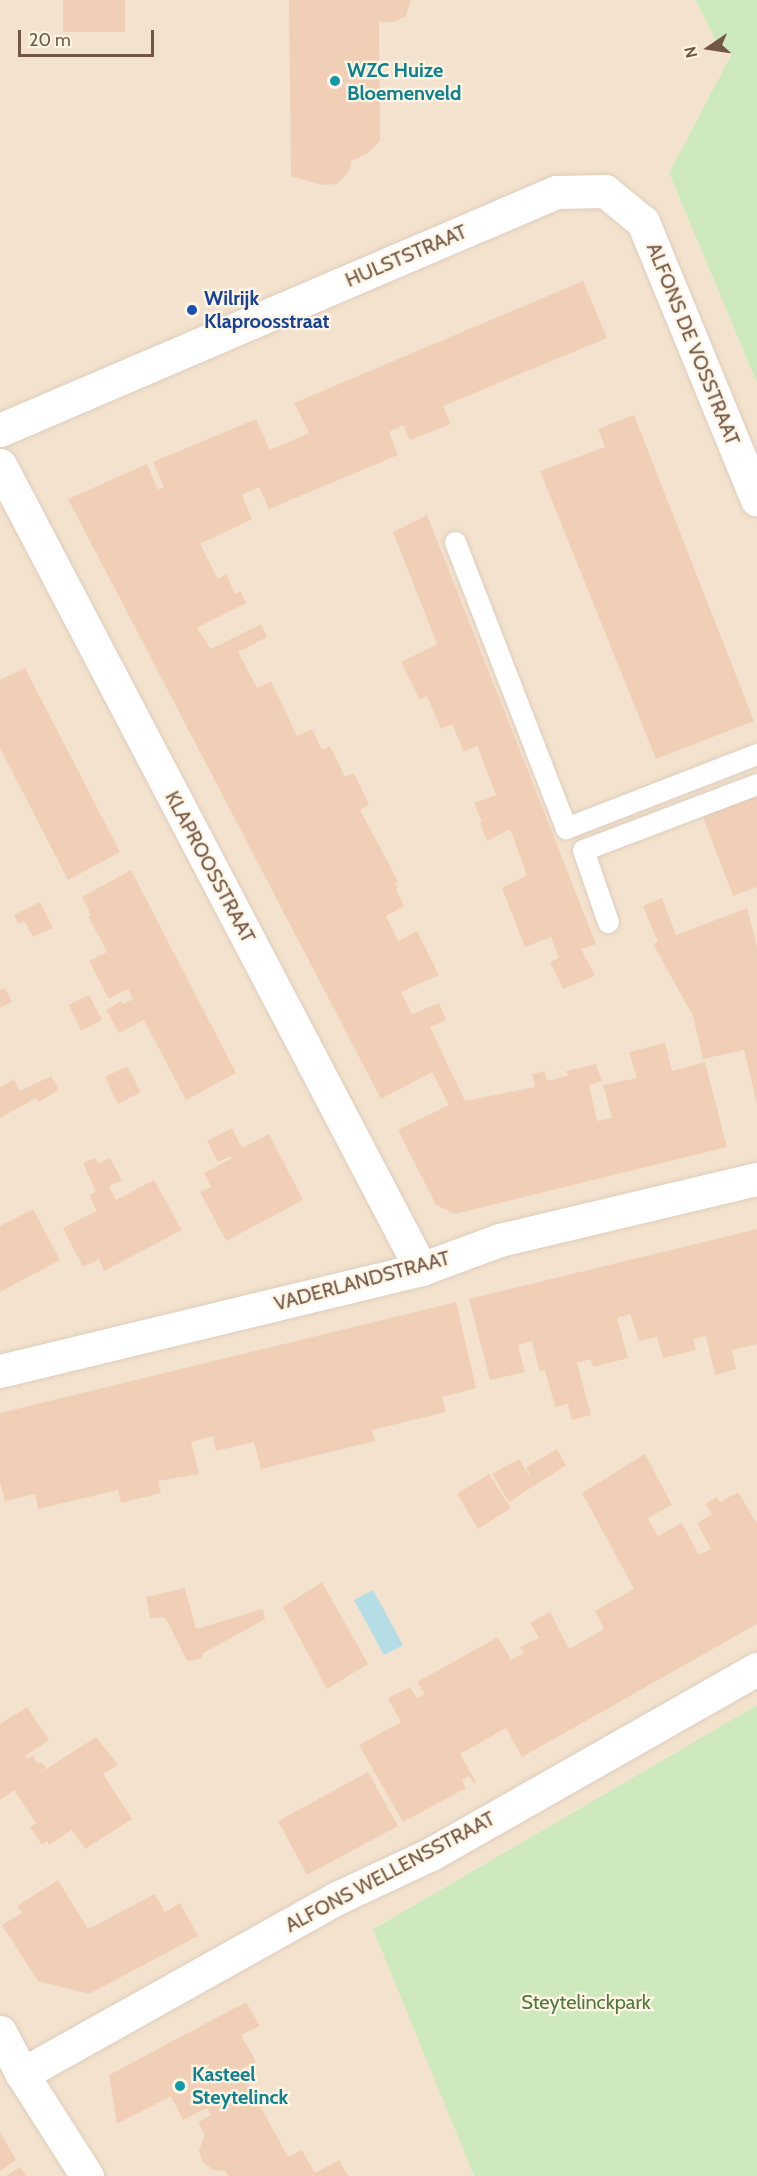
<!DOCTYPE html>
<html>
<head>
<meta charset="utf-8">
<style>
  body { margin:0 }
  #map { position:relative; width:757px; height:2176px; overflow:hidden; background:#fcf1df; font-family:Cabin,sans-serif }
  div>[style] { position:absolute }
  .residential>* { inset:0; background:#f3e3ce }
  .green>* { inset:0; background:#cfe9be }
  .water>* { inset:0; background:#b4dde5 }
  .building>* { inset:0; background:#f1cfb7 }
  .roads { filter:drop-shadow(0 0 2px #dfcdbc) drop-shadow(0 0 2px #dfcdbc) }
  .service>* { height:21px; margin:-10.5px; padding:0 10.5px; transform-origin:10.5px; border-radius:10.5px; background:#fff }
  .minor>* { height:33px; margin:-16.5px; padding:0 16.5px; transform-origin:16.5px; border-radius:16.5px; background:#fff }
  .dots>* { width:16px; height:16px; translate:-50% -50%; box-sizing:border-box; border:3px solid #fff5e5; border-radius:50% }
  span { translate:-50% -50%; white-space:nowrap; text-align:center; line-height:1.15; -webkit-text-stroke:4.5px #fff5e5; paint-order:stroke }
  .culture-label { font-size:20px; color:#0d838f; font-weight:700 }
  .left { translate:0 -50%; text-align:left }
  .street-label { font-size:20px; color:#725747 }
  .transit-label { font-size:20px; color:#164399; font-weight:700 }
  .park-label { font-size:20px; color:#4f7840 }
  .north { position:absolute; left:679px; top:18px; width:60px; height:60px; -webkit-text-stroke:4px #fff5e5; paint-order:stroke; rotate:257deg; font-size:16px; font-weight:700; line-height:24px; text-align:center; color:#725747 }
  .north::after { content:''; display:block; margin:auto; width:21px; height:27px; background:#725747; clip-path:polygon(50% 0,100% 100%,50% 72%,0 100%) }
  .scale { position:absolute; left:18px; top:30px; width:136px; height:27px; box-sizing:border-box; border:3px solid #725747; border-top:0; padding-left:8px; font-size:18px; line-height:21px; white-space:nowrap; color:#725747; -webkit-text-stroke:4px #fff5e5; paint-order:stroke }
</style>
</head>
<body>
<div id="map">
  <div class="residential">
    <i style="clip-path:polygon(0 0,696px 0,716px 42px,732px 53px,669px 173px,757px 383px,757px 1705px,374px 1928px,474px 2176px,0 2176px)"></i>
  </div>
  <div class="green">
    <i style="clip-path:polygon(696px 0,757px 0,757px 383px,669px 173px,732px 53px,716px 42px)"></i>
    <i style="clip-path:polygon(757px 1705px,757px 2176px,474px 2176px,373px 1929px)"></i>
  </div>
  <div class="water">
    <i style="clip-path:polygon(373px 1590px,403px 1645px,384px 1655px,354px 1600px)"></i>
  </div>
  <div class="building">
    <i style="clip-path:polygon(63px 0,125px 0,125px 32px,63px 32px)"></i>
    <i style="clip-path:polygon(289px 0,411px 0,406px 16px,394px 22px,379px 22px,380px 141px,368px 153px,351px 161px,350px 170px,337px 184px,322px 185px,291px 176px)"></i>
    <i style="clip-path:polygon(583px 281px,607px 338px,443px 406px,451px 424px,410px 440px,403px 425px,389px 432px,398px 455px,269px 509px,259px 487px,242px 495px,252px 519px,200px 544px,218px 579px,226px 574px,235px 594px,240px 591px,246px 603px,197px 628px,211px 649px,261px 624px,267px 637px,238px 652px,257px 688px,271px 681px,297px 736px,312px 729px,322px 750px,330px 746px,345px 777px,354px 773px,369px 805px,360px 810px,398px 881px,395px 883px,398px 888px,396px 890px,404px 906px,386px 916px,398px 941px,417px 931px,439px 975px,401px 992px,412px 1014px,439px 1003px,446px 1020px,430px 1027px,465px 1101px,535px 1087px,532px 1074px,545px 1071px,547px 1081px,568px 1076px,566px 1071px,596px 1064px,602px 1081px,589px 1085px,597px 1121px,612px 1118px,603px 1085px,637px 1078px,629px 1052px,665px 1043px,672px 1071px,705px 1062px,727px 1147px,455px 1214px,436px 1205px,398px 1130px,449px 1105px,432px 1072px,381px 1099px,68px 499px,147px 464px,158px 490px,164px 487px,153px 462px,256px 419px,270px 450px,309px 433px,294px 403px)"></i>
    <i style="clip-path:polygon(634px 415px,754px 721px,656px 759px,540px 471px,605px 447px,598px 429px)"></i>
    <i style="clip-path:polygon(427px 515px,596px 944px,581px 949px,595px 976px,563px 989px,550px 962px,559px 958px,551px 937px,525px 947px,502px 888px,527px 875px,510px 829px,487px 841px,480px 823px,482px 822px,474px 803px,496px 795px,477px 746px,464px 752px,452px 724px,441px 729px,427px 696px,420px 700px,401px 662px,437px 644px,393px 532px)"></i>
    <i style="clip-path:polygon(25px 668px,120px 852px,68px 880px,0 748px,0 680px)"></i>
    <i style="clip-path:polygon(757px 791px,757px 887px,733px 896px,701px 812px)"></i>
    <i style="clip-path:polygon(131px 870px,236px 1073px,186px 1100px,144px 1020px,119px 1033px,106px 1010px,121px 1001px,123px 1004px,133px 999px,128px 989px,109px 999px,89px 961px,107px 952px,88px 916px,91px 915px,82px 897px)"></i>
    <i style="clip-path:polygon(662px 898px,676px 935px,747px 908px,757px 947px,757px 1104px,744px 1050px,703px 1059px,693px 1016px,653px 944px,658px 942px,643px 906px)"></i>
    <i style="clip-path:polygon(40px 902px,53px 928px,33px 937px,24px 921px,18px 924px,14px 915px)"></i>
    <i style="clip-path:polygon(5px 988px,12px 1002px,0 1008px,0 990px)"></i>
    <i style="clip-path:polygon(89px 995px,102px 1020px,81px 1031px,69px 1005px)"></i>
    <i style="clip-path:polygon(127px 1066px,141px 1092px,118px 1104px,105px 1077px)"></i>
    <i style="clip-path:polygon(51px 1076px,59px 1090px,39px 1102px,36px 1098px,0 1118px,0 1087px,14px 1079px,20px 1091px)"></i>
    <i style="clip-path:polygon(232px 1128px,242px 1148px,269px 1134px,303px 1200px,226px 1241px,200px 1192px,211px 1187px,204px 1173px,232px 1158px,231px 1156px,218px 1162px,207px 1141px)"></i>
    <i style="clip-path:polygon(95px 1158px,98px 1164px,110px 1158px,122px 1180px,109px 1186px,116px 1200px,154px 1180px,182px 1230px,104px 1271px,99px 1259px,83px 1267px,63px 1228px,97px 1211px,89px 1195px,96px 1192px,83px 1163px)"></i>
    <i style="clip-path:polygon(33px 1209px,60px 1260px,0 1292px,0 1226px)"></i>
    <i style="clip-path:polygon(757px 1229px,757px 1344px,732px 1350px,736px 1369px,715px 1375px,706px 1336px,693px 1339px,696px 1350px,663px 1358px,657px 1337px,639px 1341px,630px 1314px,617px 1318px,628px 1358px,593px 1367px,591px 1359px,577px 1363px,591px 1415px,572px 1420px,568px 1404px,555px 1407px,545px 1370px,540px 1372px,532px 1341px,518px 1345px,525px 1372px,490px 1380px,469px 1299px)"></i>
    <i style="clip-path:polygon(456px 1302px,476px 1388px,442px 1397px,446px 1412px,372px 1430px,375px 1441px,261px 1469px,254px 1442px,216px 1451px,213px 1436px,191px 1442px,199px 1474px,158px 1481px,161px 1493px,121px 1503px,118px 1490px,38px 1509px,35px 1494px,5px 1501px,0 1482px,0 1413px)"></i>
    <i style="clip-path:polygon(557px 1449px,566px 1465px,509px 1502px,492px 1474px,519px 1459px,532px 1480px,526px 1467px)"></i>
    <i style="clip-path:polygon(645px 1454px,672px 1505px,648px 1518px,658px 1536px,682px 1523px,699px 1555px,711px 1549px,697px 1523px,712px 1514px,705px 1504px,717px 1497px,720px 1502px,738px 1492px,757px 1524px,757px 1624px,522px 1757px,506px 1728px,460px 1754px,476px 1782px,474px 1784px,469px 1776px,462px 1780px,466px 1788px,403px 1822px,359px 1745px,401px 1722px,388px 1698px,410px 1687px,417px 1698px,425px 1694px,417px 1682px,498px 1637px,511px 1660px,524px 1653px,520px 1647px,539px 1638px,530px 1623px,550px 1612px,569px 1649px,604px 1629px,595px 1611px,634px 1589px,582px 1493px)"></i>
    <i style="clip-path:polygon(489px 1474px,511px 1508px,478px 1529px,457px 1494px)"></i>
    <i style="clip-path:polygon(322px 1582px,368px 1664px,327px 1689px,283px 1607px)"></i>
    <i style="clip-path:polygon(185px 1588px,196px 1629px,263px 1609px,265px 1619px,202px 1654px,203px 1658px,187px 1661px,165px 1617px,150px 1618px,146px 1597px)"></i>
    <i style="clip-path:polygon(27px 1707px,49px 1740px,25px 1756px,27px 1759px,33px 1756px,38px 1764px,42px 1762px,46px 1768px,37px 1775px,96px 1737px,118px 1765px,103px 1774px,132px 1819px,85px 1849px,72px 1830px,49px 1845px,47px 1841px,42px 1845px,30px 1827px,36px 1823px,14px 1790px,0 1800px,0 1724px)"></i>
    <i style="clip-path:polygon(368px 1772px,398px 1826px,307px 1875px,278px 1821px)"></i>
    <i style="clip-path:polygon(58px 1880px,88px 1929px,155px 1894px,165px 1912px,180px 1903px,198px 1936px,89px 1994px,38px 1981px,2px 1925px,22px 1913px,17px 1906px)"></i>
    <i style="clip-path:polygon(246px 2002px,260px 2026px,241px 2035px,256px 2062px,240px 2069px,288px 2157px,302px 2150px,315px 2173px,339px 2160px,348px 2176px,228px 2176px,225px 2171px,213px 2170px,202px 2161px,199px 2150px,205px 2135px,198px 2122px,211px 2115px,207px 2108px,183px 2120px,171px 2096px,117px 2124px,109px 2075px)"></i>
    <i style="clip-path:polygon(0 2132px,16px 2160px,0 2171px)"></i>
    <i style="clip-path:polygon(20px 2167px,26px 2176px,6px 2176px)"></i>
  </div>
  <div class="roads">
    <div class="service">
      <i style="left:455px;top:542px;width:307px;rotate:68.8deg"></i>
      <i style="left:566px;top:828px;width:205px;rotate:-21.2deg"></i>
      <i style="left:608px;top:922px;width:76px;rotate:-109.1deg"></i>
      <i style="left:583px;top:850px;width:186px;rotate:-20.8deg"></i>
    </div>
    <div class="minor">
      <i style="left:0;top:430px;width:605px;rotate:-23.17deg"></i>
      <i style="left:556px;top:192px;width:49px;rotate:-1.2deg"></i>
      <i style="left:605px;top:191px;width:49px;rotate:39.2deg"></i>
      <i style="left:643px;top:222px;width:300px;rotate:67.7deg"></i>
      <i style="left:0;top:465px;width:908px;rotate:62.36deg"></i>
      <i style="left:0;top:1371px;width:433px;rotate:-13.6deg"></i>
      <i style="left:421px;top:1269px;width:84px;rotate:-20.2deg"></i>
      <i style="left:500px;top:1240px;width:264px;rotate:-13.4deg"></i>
      <i style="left:0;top:2032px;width:47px;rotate:62.4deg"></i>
      <i style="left:22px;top:2074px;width:121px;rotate:57.5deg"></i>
      <i style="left:22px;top:2074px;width:361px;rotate:-29.2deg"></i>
      <i style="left:337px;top:1898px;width:104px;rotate:-25.1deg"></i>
      <i style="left:431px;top:1854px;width:375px;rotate:-29.6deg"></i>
    </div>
  </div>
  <div class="dots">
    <i style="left:335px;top:81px;background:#0f9aa8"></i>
    <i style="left:192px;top:310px;background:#1a4fb4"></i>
    <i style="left:180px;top:2086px;background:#0f9aa8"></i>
  </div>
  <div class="culture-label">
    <span class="left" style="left:347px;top:82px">WZC Huize<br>Bloemenveld</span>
    <span class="left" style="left:192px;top:2086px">Kasteel<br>Steytelinck</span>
  </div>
  <div class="street-label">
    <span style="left:406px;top:256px;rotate:-23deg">HULSTSTRAAT</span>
    <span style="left:693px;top:344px;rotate:68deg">ALFONS DE VOSSTRAAT</span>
    <span style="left:210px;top:867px;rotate:62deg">KLAPROOSSTRAAT</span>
    <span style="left:362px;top:1281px;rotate:-15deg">VADERLANDSTRAAT</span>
    <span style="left:390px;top:1872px;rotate:-28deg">ALFONS WELLENSSTRAAT</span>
  </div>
  <div class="transit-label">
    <span class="left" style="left:204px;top:310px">Wilrijk<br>Klaproosstraat</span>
  </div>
  <div class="park-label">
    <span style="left:586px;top:2002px">Steytelinckpark</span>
  </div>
  <div class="north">N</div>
  <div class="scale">20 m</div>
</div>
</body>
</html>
